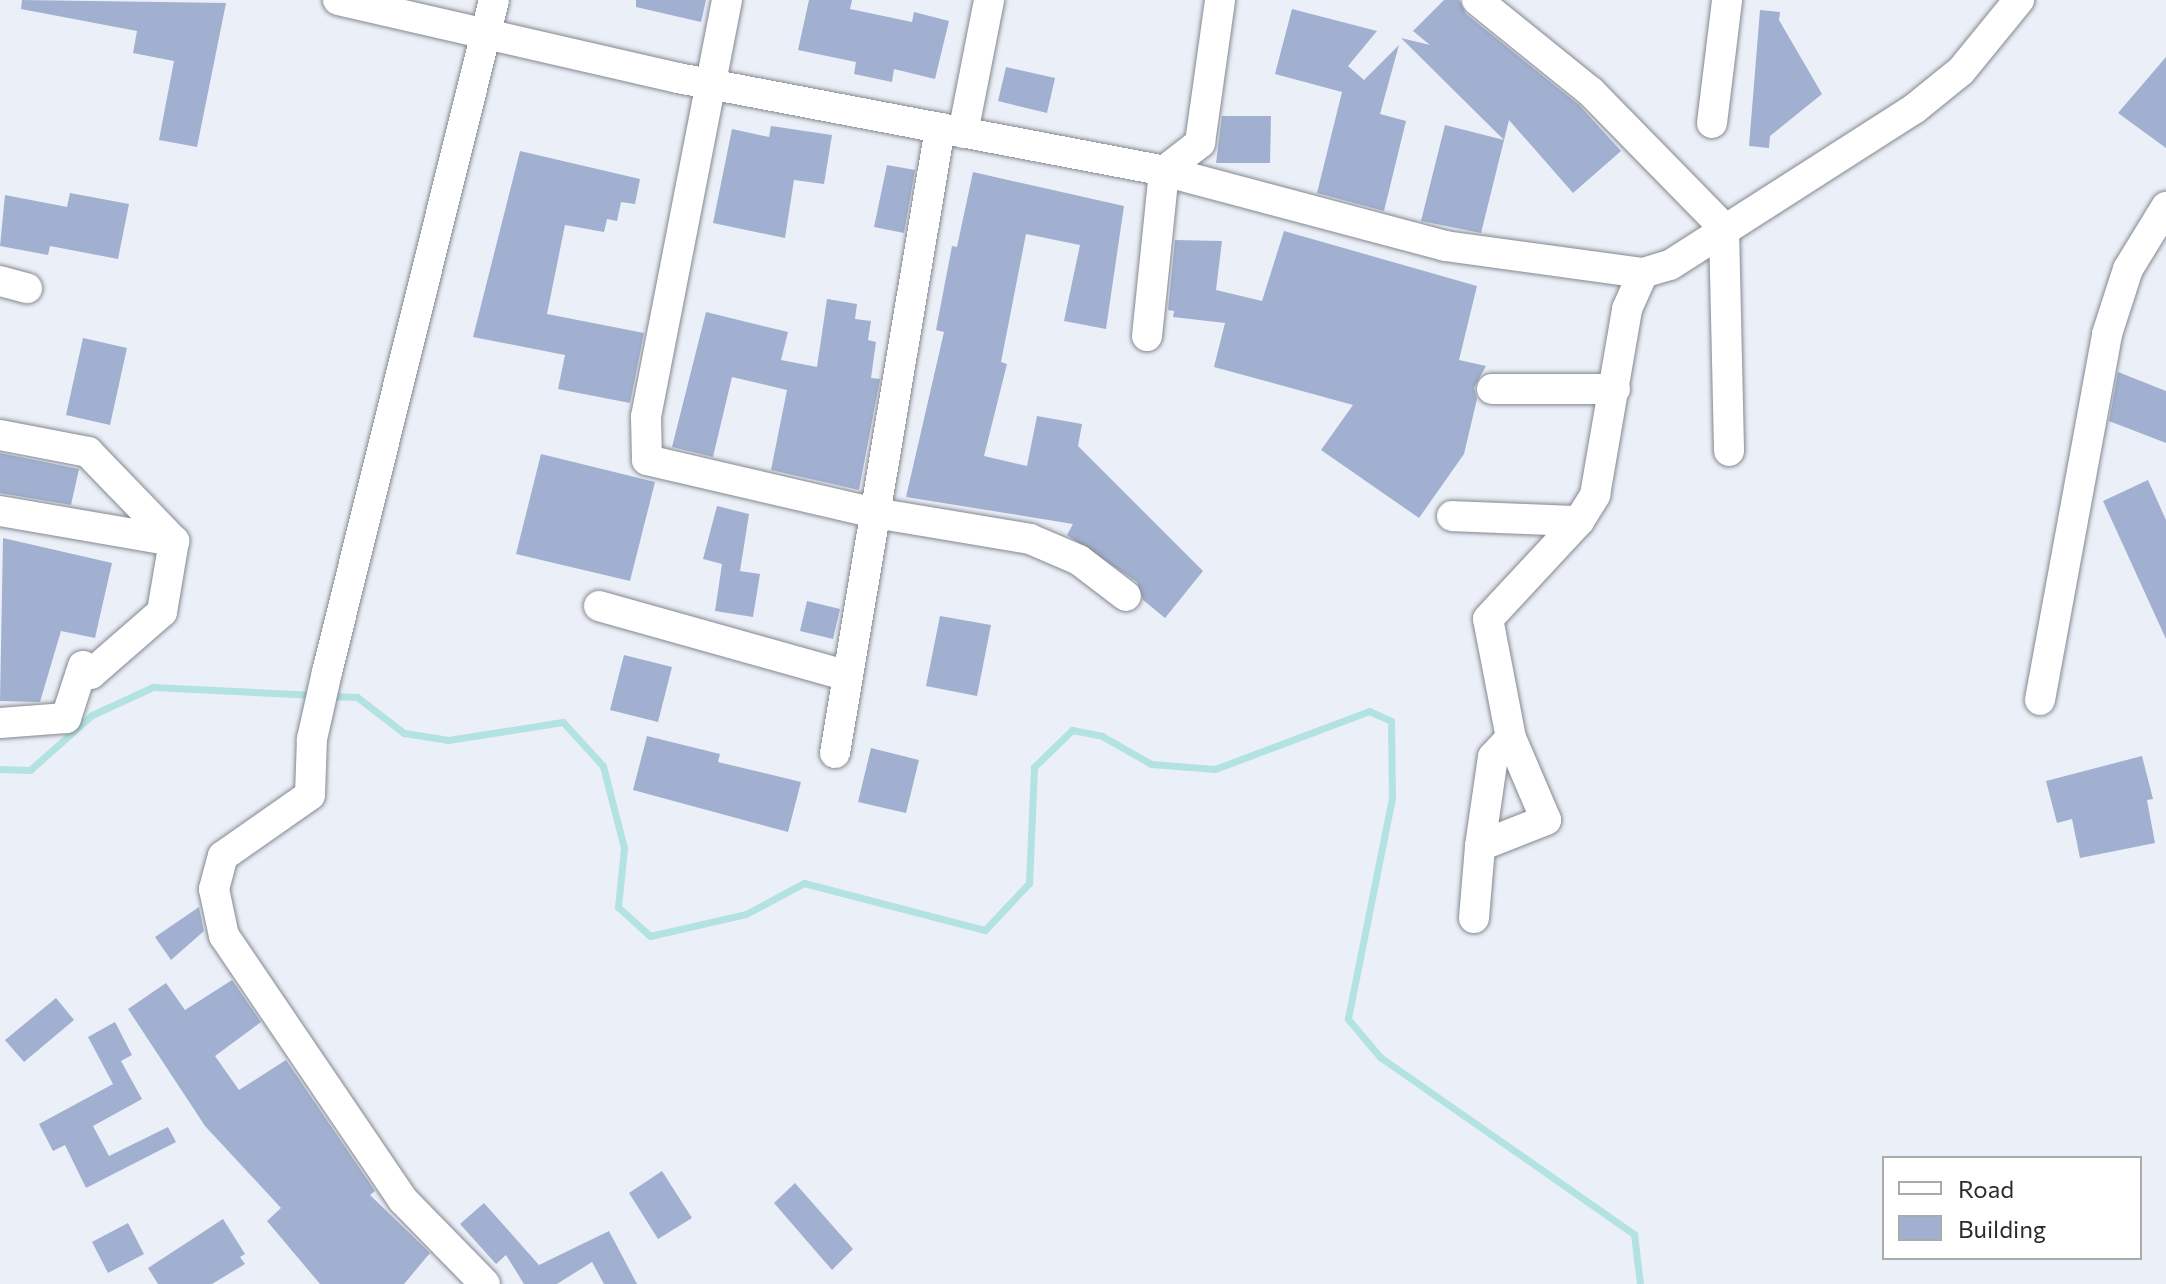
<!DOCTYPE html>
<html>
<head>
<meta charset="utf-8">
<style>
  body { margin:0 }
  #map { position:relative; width:2166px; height:1284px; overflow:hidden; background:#ebeff8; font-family:Commissioner,sans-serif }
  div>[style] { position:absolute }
  .stream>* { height:7px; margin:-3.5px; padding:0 3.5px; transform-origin:3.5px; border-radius:3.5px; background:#b2e2e2 }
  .building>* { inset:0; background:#a1b0d0 }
  .roads { filter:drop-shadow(0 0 2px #848890) drop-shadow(0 0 2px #848890) }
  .minor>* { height:30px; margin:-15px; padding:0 15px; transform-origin:15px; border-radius:15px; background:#fff }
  span { translate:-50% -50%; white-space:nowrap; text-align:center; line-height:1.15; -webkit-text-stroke:7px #fff; paint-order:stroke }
  .legend { position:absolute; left:1882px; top:1156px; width:260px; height:104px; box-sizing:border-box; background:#fff; border:2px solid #a9aaab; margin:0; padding:10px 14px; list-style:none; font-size:24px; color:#292b2e }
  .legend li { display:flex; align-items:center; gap:16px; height:40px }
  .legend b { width:40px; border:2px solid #a9aaab }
</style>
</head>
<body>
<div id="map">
  <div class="stream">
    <i style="left:331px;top:696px;width:26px;rotate:2deg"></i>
    <i style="left:357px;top:697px;width:59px;rotate:37.5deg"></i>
    <i style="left:404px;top:733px;width:45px;rotate:9deg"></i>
    <i style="left:448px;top:740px;width:116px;rotate:-8.9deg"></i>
    <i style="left:563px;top:722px;width:59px;rotate:47.7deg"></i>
    <i style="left:603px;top:766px;width:85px;rotate:75.6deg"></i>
    <i style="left:624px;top:848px;width:59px;rotate:95.8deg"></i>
    <i style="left:618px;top:907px;width:43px;rotate:42.2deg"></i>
    <i style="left:650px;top:936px;width:98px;rotate:-12.9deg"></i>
    <i style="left:746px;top:914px;width:66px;rotate:-28.1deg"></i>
    <i style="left:804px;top:883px;width:187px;rotate:14.6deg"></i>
    <i style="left:985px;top:930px;width:64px;rotate:-46.9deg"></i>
    <i style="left:1029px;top:883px;width:116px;rotate:-87.5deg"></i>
    <i style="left:1034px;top:767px;width:53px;rotate:-44.2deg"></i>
    <i style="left:1072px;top:730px;width:31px;rotate:11deg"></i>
    <i style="left:1102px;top:736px;width:56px;rotate:29.7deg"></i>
    <i style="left:1151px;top:764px;width:64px;rotate:4.5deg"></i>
    <i style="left:1215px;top:769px;width:165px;rotate:-20.6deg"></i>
    <i style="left:1369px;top:711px;width:24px;rotate:24deg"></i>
    <i style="left:1391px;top:721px;width:77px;rotate:89.3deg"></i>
    <i style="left:1392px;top:798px;width:225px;rotate:101.3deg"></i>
    <i style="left:1348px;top:1019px;width:50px;rotate:49.9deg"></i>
    <i style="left:1380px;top:1057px;width:310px;rotate:34.9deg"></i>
    <i style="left:1634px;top:1234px;width:50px;rotate:83.2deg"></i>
    <i style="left:0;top:769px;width:30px;rotate:2deg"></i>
    <i style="left:30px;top:770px;width:83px;rotate:-41.6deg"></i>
    <i style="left:92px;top:715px;width:67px;rotate:-24.7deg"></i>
    <i style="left:153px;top:687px;width:162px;rotate:2.8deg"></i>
  </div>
  <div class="building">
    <i style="clip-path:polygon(22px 0,226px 3px,197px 147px,159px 140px,174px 61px,133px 53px,137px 31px,21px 9px)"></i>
    <i style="clip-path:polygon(636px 0,706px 0,701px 22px,636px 7px)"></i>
    <i style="clip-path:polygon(809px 0,852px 0,850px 9px,912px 22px,914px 12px,949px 21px,935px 79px,894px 69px,892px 82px,854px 74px,856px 62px,798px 50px)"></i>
    <i style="clip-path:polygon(1444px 0,1459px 0,1466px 14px,1579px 105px,1621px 151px,1573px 193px,1509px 120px,1481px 233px,1421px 221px,1445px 125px,1504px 140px,1401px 38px,1430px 45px,1413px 31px)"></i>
    <i style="clip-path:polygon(1292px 9px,1377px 31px,1348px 66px,1364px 80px,1399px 45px,1380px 114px,1406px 121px,1384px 211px,1317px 193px,1342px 92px,1275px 74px)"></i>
    <i style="clip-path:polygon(1760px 10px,1780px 12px,1779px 20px,1822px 94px,1770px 136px,1769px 148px,1749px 146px)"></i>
    <i style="clip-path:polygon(2166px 57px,2166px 148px,2118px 113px)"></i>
    <i style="clip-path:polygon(1006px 67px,1055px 78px,1047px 113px,998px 101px)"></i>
    <i style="clip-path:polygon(1222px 116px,1271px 116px,1270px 163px,1216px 163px)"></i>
    <i style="clip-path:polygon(771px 126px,832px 135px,824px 184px,794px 180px,785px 238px,713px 223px,732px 129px,769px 137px)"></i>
    <i style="clip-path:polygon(520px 151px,640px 179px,635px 204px,621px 202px,617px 221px,607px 219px,604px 232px,565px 225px,547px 314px,644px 333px,630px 403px,558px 389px,565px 355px,473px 337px)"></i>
    <i style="clip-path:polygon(887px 165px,915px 170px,904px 233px,874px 227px)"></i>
    <i style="clip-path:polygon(973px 172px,1124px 206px,1106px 329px,1064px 321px,1080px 245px,1026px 234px,1001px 362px,1007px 364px,984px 456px,1027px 466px,1037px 416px,1082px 424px,1078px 446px,1203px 571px,1165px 618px,1143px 600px,1137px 582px,1067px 535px,1073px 524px,906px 497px,944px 332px,936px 330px,952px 246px,957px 247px)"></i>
    <i style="clip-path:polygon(70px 193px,129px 204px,118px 259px,50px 246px,48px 255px,0 246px,5px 195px,67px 207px)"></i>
    <i style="clip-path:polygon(1284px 231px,1477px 286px,1459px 360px,1486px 366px,1474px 388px,1477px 399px,1464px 454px,1419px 518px,1321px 450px,1353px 405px,1214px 367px,1225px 323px,1173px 317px,1174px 311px,1168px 310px,1175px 240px,1222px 241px,1216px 290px,1262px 301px)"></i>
    <i style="clip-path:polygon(827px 299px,857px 304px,855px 319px,871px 321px,868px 340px,876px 342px,871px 378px,880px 379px,859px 490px,771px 470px,787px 390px,732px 377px,713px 457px,672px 447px,706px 312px,788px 332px,781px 360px,817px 367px)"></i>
    <i style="clip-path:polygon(83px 338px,127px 348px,110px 425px,66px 415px)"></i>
    <i style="clip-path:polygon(2118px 372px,2166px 391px,2166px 443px,2109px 421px)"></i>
    <i style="clip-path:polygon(0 453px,79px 469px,71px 505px,0 493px)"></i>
    <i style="clip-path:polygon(541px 454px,655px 482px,630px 581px,516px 554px)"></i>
    <i style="clip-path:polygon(2148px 480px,2166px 520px,2166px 639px,2103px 501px)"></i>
    <i style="clip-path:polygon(717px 506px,749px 514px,740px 571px,760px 574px,753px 617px,715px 611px,722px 564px,703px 559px)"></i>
    <i style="clip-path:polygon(3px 538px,112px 563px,95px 638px,61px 631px,40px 702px,0 701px)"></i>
    <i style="clip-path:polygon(807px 601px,840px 609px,833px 639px,800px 631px)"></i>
    <i style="clip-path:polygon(940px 616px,991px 625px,977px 696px,926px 686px)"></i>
    <i style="clip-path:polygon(624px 655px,672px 667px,658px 722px,610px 710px)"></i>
    <i style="clip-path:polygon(647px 736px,720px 754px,718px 762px,801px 782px,788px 832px,633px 790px)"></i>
    <i style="clip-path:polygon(871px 748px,919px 760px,906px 813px,858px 802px)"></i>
    <i style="clip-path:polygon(2142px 756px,2153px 799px,2147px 800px,2155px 843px,2080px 858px,2072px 819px,2057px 823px,2046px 781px)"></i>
    <i style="clip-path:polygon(199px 907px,204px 931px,171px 960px,155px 937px)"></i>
    <i style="clip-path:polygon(232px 980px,261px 1022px,215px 1056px,239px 1090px,286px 1060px,375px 1191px,370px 1195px,430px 1253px,404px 1284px,320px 1284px,267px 1221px,281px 1208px,205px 1126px,128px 1009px,166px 983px,185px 1010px)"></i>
    <i style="clip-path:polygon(56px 998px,74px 1020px,24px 1062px,5px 1040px)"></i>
    <i style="clip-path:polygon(115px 1022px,132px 1055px,121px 1061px,142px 1099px,93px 1126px,109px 1156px,168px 1127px,176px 1142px,86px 1188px,65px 1145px,53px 1151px,39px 1124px,113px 1084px,88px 1037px)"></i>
    <i style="clip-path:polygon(662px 1171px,692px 1218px,658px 1239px,629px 1193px)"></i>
    <i style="clip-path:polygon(795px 1183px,853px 1249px,832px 1270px,774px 1203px)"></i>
    <i style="clip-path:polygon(484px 1203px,539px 1265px,609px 1231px,637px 1284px,604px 1284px,592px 1262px,557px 1284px,524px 1284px,506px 1255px,496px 1264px,460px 1224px)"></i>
    <i style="clip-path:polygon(223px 1219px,245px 1254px,240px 1257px,245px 1264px,212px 1284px,158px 1284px,148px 1268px)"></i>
    <i style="clip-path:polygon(128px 1223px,144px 1254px,108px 1273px,92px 1242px)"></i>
  </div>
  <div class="roads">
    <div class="minor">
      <i style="left:338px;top:0;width:349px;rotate:12.9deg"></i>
      <i style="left:678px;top:78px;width:495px;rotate:10.8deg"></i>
      <i style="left:1164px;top:171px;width:291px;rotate:14.9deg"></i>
      <i style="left:1445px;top:246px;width:200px;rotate:7.8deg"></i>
      <i style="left:1643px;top:273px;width:28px;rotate:-17deg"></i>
      <i style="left:1670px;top:265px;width:290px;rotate:-32.6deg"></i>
      <i style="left:1914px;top:109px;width:60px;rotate:-39deg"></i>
      <i style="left:1961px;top:71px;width:92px;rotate:-50.8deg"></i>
      <i style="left:727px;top:0;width:425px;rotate:101deg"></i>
      <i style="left:646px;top:417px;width:43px;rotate:88.7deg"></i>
      <i style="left:647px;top:460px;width:234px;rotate:13.1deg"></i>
      <i style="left:875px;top:513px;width:157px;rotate:9.5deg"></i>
      <i style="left:1030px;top:539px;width:53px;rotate:23.2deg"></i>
      <i style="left:1079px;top:560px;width:59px;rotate:37.5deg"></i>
      <i style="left:1477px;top:0;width:146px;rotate:38.9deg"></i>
      <i style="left:1591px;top:92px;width:190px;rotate:45.6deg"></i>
      <i style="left:1724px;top:228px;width:223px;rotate:88.7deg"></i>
      <i style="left:1712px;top:123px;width:124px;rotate:-83deg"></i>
      <i style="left:963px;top:133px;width:136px;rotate:-78.9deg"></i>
      <i style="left:0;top:281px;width:28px;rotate:15deg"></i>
      <i style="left:1147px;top:336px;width:166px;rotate:-84.1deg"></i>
      <i style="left:1164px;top:171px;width:46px;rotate:-37.9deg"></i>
      <i style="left:1200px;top:143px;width:144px;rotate:-82deg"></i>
      <i style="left:1492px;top:389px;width:123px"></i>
      <i style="left:0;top:435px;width:90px;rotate:10.9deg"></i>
      <i style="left:88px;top:452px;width:124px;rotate:46deg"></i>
      <i style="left:174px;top:541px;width:72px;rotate:99.6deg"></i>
      <i style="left:162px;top:612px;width:94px;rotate:138.9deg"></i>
      <i style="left:91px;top:674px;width:11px;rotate:-135deg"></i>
      <i style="left:83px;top:666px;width:55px;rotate:108.1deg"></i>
      <i style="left:66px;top:718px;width:66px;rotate:175.7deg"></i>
      <i style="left:0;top:511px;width:177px;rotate:9.8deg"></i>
      <i style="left:1452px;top:516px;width:127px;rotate:2.3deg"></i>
      <i style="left:599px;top:606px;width:255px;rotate:15.7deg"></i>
      <i style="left:2040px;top:700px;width:372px;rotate:-79.6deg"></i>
      <i style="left:2107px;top:334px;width:68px;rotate:-72.1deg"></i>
      <i style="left:2128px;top:269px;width:73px;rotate:-58.5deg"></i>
      <i style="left:835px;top:753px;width:634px;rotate:-80.46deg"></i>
      <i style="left:1480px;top:846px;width:90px;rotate:-81.7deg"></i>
      <i style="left:1493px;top:757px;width:26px;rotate:-47deg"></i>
      <i style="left:1474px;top:918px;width:72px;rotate:-85.2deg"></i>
      <i style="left:1480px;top:846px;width:71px;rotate:-21.5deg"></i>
      <i style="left:1546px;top:820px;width:89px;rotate:-113.1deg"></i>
      <i style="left:1511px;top:738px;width:121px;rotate:-100.9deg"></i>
      <i style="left:1488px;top:619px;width:134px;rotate:-47.1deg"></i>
      <i style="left:1579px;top:521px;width:31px;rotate:-58deg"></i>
      <i style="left:1595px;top:495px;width:189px;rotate:-80.2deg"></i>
      <i style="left:1627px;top:309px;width:39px;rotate:-66deg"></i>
      <i style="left:485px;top:1284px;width:117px;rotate:-134.3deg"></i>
      <i style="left:403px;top:1200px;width:319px;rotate:-124.1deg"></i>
      <i style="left:224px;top:936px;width:48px;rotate:-102deg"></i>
      <i style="left:214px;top:889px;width:34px;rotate:-75deg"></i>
      <i style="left:223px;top:856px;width:106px;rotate:-35deg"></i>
      <i style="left:310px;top:795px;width:56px;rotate:-88deg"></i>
      <i style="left:312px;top:739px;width:69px;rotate:-77.4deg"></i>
      <i style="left:327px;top:672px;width:692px;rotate:-76.04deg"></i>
    </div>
  </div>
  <ul class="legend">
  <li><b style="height:10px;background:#fff"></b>Road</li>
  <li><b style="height:22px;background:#a1b0d0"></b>Building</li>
  </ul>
</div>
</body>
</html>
